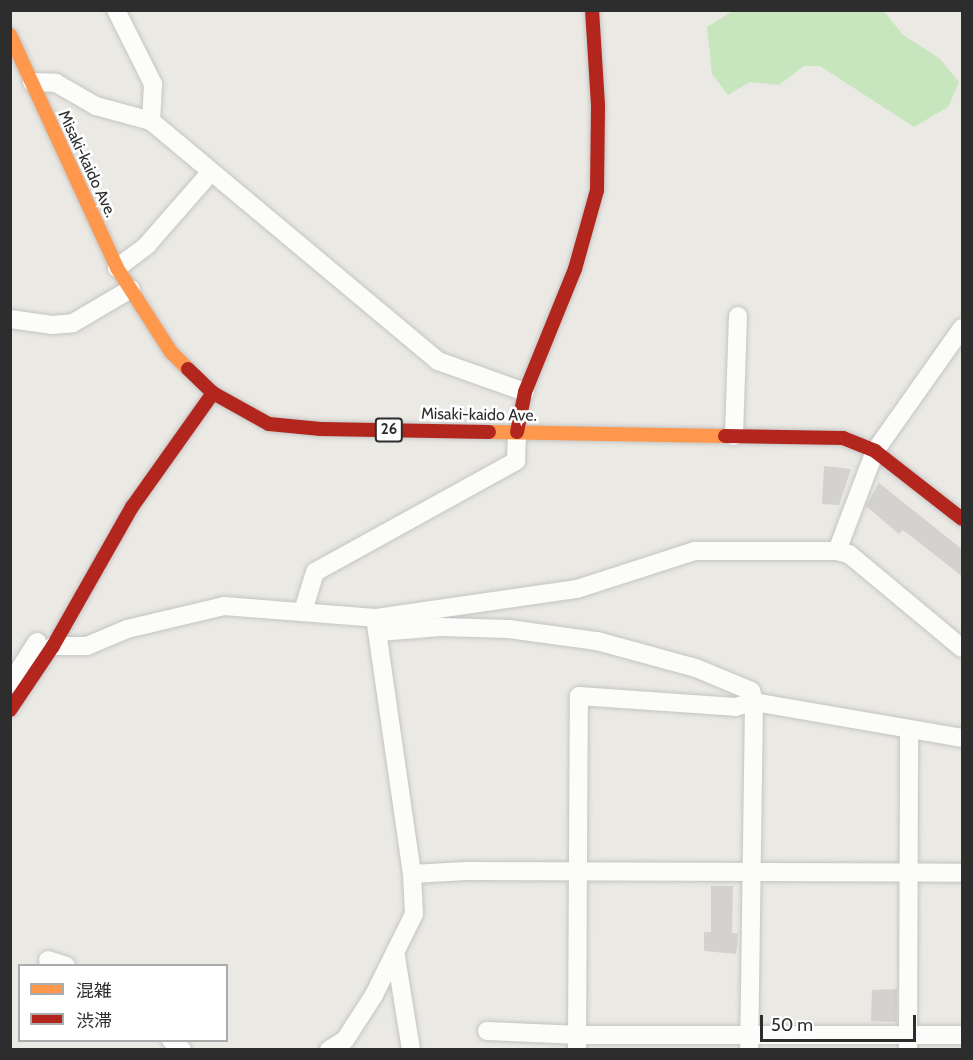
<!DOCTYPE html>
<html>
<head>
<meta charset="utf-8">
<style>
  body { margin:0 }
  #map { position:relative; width:973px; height:1060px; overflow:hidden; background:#eae9e4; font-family:Cabin,"Noto Sans JP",sans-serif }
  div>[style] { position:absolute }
  .green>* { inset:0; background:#c7e6bd }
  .building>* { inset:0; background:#d3d2ce }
  .roads { filter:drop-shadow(0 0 2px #c4c4c4) drop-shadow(0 0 2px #c4c4c4) }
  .street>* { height:18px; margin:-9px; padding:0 9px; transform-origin:9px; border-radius:9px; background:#fcfcfb }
  .slow>* { height:14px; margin:-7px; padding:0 7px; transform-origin:7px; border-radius:7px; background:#ff974d }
  .jam>* { height:14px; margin:-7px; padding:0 7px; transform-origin:7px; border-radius:7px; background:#b3261e }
  span { translate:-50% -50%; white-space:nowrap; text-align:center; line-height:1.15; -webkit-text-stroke:5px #fff; paint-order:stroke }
  .shield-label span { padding:2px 4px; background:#fff; border:2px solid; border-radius:4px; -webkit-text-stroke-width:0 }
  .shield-label { font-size:15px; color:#2d2d2d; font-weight:700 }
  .street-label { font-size:16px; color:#2d2d2d }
  .frame { position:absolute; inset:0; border:12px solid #2d2d2d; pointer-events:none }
  .legend { position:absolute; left:18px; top:964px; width:210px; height:78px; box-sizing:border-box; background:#fff; border:2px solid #ababab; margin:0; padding:8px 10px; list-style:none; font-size:18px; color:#2d2d2d }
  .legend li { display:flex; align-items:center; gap:12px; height:30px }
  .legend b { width:30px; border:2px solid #ababab }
  .scale { position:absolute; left:760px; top:1015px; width:156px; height:27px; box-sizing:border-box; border:3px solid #2d2d2d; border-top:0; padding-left:8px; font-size:18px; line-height:21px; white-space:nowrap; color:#2d2d2d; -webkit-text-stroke:4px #fff; paint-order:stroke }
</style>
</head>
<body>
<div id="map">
  <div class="green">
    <i style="clip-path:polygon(734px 10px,884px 11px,903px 35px,939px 58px,959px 82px,948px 107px,914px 127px,820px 66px,804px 66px,779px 85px,750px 82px,728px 95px,712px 74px,707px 27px)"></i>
  </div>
  <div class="building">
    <i style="clip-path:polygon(824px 466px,851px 469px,839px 505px,822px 504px)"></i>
    <i style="clip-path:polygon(879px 483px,963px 550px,963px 577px,903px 530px,899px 534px,866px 506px)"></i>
    <i style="clip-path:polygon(711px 886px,733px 886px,732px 933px,738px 933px,736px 954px,704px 951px,704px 932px,711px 932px)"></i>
    <i style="clip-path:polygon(897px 989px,897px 1022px,871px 1021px,872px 990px)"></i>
  </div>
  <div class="roads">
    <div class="street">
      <i style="left:116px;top:10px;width:83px;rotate:63.4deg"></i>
      <i style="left:153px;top:84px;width:37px;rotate:93deg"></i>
      <i style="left:32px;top:82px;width:24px;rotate:2deg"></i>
      <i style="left:56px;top:83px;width:46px;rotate:29.9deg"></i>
      <i style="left:96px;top:106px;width:57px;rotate:15.3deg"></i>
      <i style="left:151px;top:121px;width:374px;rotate:39.9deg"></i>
      <i style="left:438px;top:361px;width:92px;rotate:19.6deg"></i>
      <i style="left:117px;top:268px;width:38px;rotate:-37deg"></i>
      <i style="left:147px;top:245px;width:97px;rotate:-48.8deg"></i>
      <i style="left:10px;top:319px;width:42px;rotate:8.1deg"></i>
      <i style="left:52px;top:325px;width:21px;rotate:-5deg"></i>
      <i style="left:73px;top:323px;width:67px;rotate:-30.4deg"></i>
      <i style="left:734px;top:436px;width:120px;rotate:-88.1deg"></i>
      <i style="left:837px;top:551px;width:107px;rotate:-69.2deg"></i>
      <i style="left:875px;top:451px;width:151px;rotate:-54.7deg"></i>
      <i style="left:303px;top:611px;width:41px;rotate:-72.9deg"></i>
      <i style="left:315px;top:572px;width:230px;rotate:-28.9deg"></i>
      <i style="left:516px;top:461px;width:29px;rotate:-88deg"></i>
      <i style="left:379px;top:632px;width:61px;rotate:-4.7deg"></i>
      <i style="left:440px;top:627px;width:69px;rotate:1.7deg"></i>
      <i style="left:509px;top:629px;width:89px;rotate:7.8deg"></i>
      <i style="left:597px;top:641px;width:103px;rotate:15.3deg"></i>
      <i style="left:696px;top:668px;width:60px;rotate:22.7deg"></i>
      <i style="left:751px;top:691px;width:11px;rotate:75deg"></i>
      <i style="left:754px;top:702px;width:348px;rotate:90.8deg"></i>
      <i style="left:53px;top:646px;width:34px"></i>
      <i style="left:87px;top:646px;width:43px;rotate:-23deg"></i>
      <i style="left:127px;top:629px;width:100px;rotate:-13.3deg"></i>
      <i style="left:224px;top:606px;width:151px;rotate:4.5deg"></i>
      <i style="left:375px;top:618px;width:204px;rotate:-8.2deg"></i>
      <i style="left:577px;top:589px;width:124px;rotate:-17.9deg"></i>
      <i style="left:695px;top:551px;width:142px"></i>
      <i style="left:837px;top:551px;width:12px;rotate:14deg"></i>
      <i style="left:849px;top:554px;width:147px;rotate:39.8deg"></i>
      <i style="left:10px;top:684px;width:50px;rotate:-57.3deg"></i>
      <i style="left:412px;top:874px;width:54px;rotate:-3.2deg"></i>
      <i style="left:466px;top:871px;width:496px;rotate:0.2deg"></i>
      <i style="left:396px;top:957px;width:94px;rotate:80.8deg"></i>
      <i style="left:48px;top:960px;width:19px;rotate:18deg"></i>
      <i style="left:487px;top:1031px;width:93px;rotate:2.5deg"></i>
      <i style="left:580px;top:1035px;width:382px"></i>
      <i style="left:171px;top:1040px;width:15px;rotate:42deg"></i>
      <i style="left:329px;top:1050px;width:19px;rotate:-32deg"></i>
      <i style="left:345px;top:1040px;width:54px;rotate:-57.2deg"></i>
      <i style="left:374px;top:995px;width:90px;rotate:-63.7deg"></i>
      <i style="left:414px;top:914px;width:40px;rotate:-92.9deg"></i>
      <i style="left:412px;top:874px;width:254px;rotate:-98.2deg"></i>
      <i style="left:577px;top:1050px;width:354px;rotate:-89.7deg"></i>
      <i style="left:579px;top:696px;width:156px;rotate:4deg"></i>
      <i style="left:735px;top:707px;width:20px;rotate:-15deg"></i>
      <i style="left:754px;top:702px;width:211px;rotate:9.8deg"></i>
      <i style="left:908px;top:1050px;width:320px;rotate:-89.8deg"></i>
    </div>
    <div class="slow">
      <i style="left:10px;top:35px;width:256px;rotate:65.3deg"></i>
      <i style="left:117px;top:268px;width:100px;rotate:57.3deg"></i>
      <i style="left:171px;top:352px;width:24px;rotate:45deg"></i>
      <i style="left:489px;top:432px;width:236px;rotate:1deg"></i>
    </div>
    <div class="jam">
      <i style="left:188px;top:369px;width:35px;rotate:44deg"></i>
      <i style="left:213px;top:393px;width:64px;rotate:29deg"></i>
      <i style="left:269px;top:424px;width:52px;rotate:5.5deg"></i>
      <i style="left:321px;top:429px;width:168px;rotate:1deg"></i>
      <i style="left:517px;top:432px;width:41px;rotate:-78.7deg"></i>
      <i style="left:525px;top:392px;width:133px;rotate:-67.9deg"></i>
      <i style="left:575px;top:269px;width:82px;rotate:-74.4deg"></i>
      <i style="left:597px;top:190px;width:85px;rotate:-89.3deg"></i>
      <i style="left:598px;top:105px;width:95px;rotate:-93.6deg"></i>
      <i style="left:725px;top:436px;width:118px;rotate:1deg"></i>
      <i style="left:843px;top:438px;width:35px;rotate:22deg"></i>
      <i style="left:875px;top:451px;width:110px;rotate:38deg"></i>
      <i style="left:10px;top:710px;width:77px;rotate:-56.1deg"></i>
      <i style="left:53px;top:646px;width:160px;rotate:-60.4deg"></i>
      <i style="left:132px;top:507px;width:140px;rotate:-54.6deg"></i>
    </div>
  </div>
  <div class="shield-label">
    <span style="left:389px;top:430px">26</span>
  </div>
  <div class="street-label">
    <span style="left:87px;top:164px;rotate:65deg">Misaki-kaido Ave.</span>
    <span style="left:479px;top:415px;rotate:1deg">Misaki-kaido Ave.</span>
  </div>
  <div class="frame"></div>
  <ul class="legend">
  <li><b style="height:8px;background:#ff974d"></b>混雑</li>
  <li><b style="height:8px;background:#b3261e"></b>渋滞</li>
  </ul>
  <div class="scale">50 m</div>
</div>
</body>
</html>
